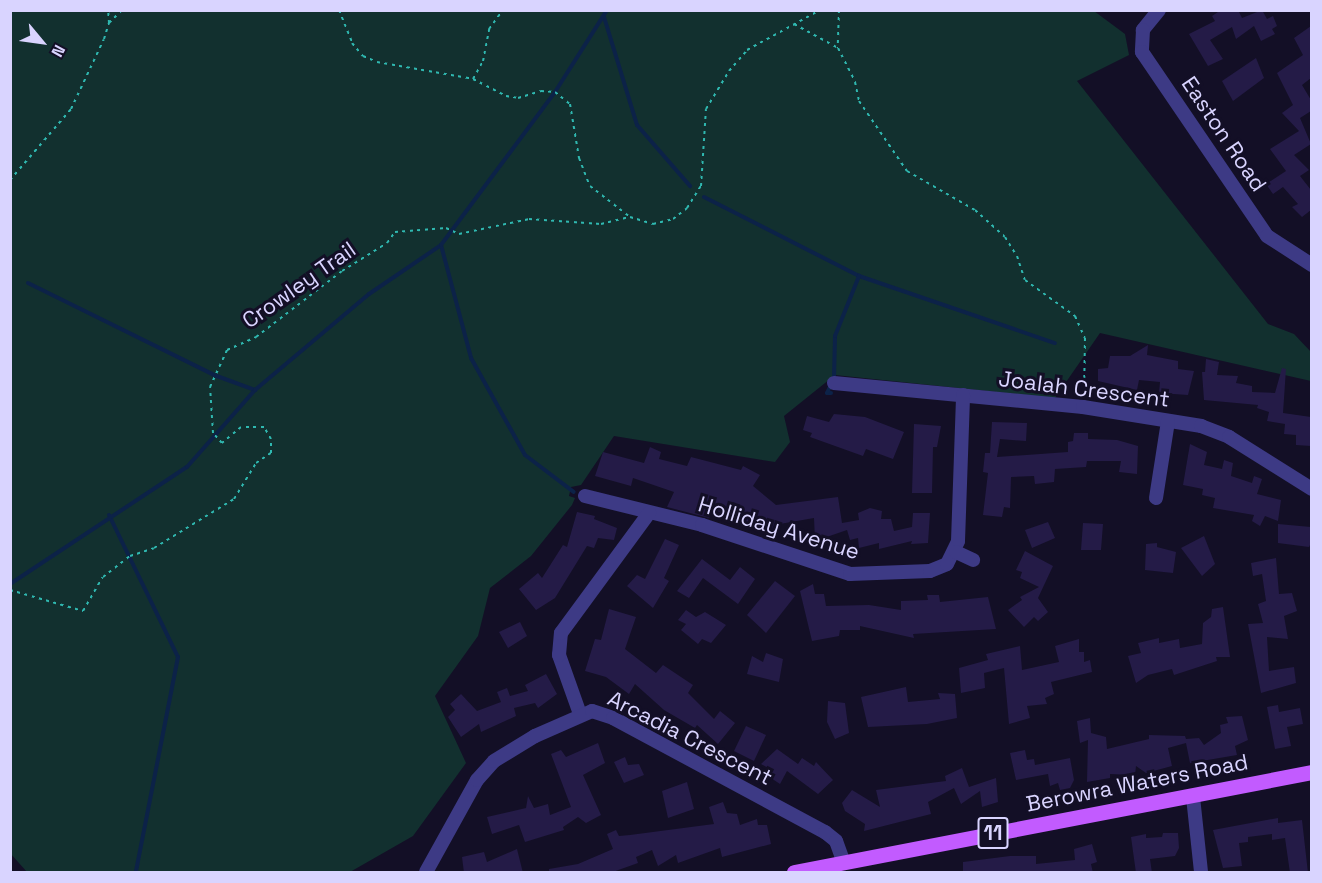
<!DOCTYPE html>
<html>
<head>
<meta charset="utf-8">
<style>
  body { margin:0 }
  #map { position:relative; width:1322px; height:883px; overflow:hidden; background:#130f26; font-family:"Space Grotesk",sans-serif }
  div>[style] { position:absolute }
  .green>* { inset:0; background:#12302f }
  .stream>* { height:4px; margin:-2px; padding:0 2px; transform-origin:2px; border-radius:2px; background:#0c2248 }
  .building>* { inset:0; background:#241b47 }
  .path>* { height:2px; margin-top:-1px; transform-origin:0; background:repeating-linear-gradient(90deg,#2fb8b0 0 3px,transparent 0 7.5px) }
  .minor>* { height:14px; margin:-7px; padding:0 7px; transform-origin:7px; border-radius:7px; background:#3d3a85 }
  .major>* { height:15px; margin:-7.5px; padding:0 7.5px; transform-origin:7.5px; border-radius:7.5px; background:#c25bff }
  span { translate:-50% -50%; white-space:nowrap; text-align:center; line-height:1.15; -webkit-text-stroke:6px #130f26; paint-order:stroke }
  .shield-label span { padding:2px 4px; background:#130f26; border:2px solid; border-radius:4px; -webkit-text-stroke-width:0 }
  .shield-label { font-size:21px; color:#d9d4ff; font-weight:700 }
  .street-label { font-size:22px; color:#d9d4ff }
  .frame { position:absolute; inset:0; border:12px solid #d9d4ff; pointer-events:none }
  .north { position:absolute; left:12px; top:12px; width:60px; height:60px; -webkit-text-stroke:4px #130f26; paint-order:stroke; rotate:119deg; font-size:16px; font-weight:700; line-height:24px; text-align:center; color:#d9d4ff }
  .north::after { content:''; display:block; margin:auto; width:21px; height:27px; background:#d9d4ff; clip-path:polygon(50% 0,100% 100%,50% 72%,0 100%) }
</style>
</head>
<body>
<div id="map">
  <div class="green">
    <i style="clip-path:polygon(10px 11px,1094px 11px,1125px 34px,1129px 55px,1077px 81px,1268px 324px,1294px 334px,1311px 352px,1311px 381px,1100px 333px,1055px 398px,835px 375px,784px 416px,790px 442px,775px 462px,614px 436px,581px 485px,571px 487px,569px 496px,575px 498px,572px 505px,531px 556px,490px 588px,478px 636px,435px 696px,466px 763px,413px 836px,350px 872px,27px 872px,10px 853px)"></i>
  </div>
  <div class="stream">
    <i style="left:604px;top:17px;width:113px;rotate:73deg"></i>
    <i style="left:637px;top:125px;width:81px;rotate:49deg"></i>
    <i style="left:704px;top:197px;width:174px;rotate:27deg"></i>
    <i style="left:859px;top:276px;width:207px;rotate:18.9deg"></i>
    <i style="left:441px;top:245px;width:117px;rotate:75.1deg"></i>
    <i style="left:471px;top:358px;width:111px;rotate:60.9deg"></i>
    <i style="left:525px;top:455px;width:61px;rotate:37.1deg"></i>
    <i style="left:28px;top:283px;width:208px;rotate:26.3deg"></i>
    <i style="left:214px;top:375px;width:44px;rotate:20.1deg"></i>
    <i style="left:831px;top:393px;width:4px;rotate:180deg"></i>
    <i style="left:827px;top:393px;width:17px;rotate:-65deg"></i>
    <i style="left:834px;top:378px;width:42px;rotate:-88.6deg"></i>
    <i style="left:835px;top:336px;width:65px;rotate:-68.2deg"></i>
    <i style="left:109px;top:515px;width:158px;rotate:64.1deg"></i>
    <i style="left:178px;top:657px;width:219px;rotate:101.1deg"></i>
    <i style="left:10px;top:584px;width:212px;rotate:-33.5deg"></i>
    <i style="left:187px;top:467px;width:103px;rotate:-48.6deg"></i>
    <i style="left:255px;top:390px;width:149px;rotate:-40.1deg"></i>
    <i style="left:369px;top:294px;width:87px;rotate:-34.2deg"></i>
    <i style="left:441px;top:245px;width:191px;rotate:-53.3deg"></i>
    <i style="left:555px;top:92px;width:97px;rotate:-57.6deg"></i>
  </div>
  <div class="building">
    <i style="clip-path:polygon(1221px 10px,1238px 10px,1242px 18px,1262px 10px,1267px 19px,1273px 16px,1277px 26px,1272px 29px,1275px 34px,1261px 41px,1254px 26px,1236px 39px,1232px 27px,1210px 40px,1223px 59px,1208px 66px,1189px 34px,1215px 21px,1212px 16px)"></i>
    <i style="clip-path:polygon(1311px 26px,1311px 78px,1302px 85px,1311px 100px,1311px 111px,1300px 118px,1311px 144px,1294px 155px,1309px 170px,1300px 176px,1311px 190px,1311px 210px,1302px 217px,1292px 207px,1298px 204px,1283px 187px,1273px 194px,1266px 184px,1286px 171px,1270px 149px,1299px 131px,1282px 113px,1293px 105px,1277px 73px,1303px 55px,1294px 38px)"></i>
    <i style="clip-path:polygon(1256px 58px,1264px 78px,1233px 101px,1222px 81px)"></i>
    <i style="clip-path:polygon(1148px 345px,1147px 355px,1178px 361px,1178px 369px,1194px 371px,1188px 395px,1159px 393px,1160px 382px,1139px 380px,1137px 390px,1098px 381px,1098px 369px,1108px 368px,1110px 356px,1130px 356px)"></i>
    <i style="clip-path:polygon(1206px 359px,1219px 362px,1217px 375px,1238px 376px,1236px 383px,1252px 386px,1252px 392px,1275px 393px,1282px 368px,1286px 369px,1283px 413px,1311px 417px,1311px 446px,1296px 445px,1296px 435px,1284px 434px,1285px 424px,1267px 421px,1269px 412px,1257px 408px,1258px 405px,1204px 400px,1202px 372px,1205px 372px)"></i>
    <i style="clip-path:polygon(834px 414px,865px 417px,904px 432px,893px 459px,866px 449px,863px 456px,810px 437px,812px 433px,803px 430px,807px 416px,829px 422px)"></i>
    <i style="clip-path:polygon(992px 422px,1027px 423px,1026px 441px,1000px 439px,997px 457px,1068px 452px,1068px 442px,1073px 441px,1074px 433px,1088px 433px,1088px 439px,1117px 440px,1138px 446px,1137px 474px,1119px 472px,1121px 461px,1087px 461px,1086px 467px,1055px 469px,1054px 482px,1035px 484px,1034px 476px,1011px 477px,1010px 508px,1004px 507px,1002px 517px,983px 515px,988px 473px,983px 472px,985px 453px,990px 453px)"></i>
    <i style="clip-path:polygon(914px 424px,941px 426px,937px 447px,933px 447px,932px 493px,912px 493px)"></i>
    <i style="clip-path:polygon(1190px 444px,1207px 452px,1204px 465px,1222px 469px,1224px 460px,1233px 463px,1231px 476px,1252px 483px,1254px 476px,1262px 479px,1257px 494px,1281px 500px,1278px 521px,1265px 516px,1260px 526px,1252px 521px,1254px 515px,1213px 508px,1215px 498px,1202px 495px,1203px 489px,1183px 485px)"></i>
    <i style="clip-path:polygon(650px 447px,661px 452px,659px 459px,687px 466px,691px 457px,741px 470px,743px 466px,760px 475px,753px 486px,776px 505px,838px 497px,842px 523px,859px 520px,858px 513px,870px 508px,882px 511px,881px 519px,891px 519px,894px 531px,912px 527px,913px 513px,930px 513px,928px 543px,911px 544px,912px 541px,879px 549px,879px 543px,859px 548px,858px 538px,850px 540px,847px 530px,815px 541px,814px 518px,774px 525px,770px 533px,715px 510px,709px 518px,667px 507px,674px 492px,633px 478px,631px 486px,595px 476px,603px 452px,644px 463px)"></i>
    <i style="clip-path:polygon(577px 512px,595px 516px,594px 519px,617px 528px,614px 540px,598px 538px,594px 548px,587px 546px,555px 598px,536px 610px,519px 589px,538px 573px,542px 578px,563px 545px,567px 547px)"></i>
    <i style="clip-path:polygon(1048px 522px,1055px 538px,1032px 548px,1025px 530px)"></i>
    <i style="clip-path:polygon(1083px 523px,1103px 524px,1101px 550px,1081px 550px)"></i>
    <i style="clip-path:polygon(1278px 524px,1311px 527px,1311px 543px,1309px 547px,1278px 543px)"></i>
    <i style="clip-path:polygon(1204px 536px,1215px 564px,1202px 576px,1181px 548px)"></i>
    <i style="clip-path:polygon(665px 539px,679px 545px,664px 578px,669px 581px,653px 608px,627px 586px,637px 575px,645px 579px)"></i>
    <i style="clip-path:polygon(1157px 543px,1157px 547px,1176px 552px,1173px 573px,1145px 570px,1146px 544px)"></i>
    <i style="clip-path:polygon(1025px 551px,1053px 566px,1038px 598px,1048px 612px,1038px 621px,1034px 617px,1024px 627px,1008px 610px,1022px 600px,1020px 597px,1039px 587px,1020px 578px,1022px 572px,1016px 570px)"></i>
    <i style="clip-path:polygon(1276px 558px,1279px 594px,1292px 593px,1297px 611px,1284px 616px,1288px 639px,1267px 637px,1269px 671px,1294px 667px,1296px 683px,1261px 693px,1248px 624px,1263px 623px,1258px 604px,1266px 601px,1262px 574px,1253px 576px,1251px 563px)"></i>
    <i style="clip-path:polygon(702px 559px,730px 580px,740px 567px,755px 579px,738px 604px,703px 578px,689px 598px,677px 591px)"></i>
    <i style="clip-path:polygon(775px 581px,795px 596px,766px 633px,747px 615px)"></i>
    <i style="clip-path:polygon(813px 584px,815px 594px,824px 594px,826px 606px,869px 605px,901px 610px,901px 601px,928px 600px,927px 595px,939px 595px,940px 602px,988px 597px,996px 629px,913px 634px,914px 638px,860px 626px,860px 630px,840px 630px,839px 636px,812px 641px,800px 591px)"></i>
    <i style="clip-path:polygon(1223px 607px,1230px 657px,1216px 657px,1217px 661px,1174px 675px,1172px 669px,1148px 675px,1136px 683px,1128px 656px,1141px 653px,1138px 643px,1159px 638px,1159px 643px,1179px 639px,1180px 648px,1202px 644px,1203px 623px,1211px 617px,1212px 609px)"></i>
    <i style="clip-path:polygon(609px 609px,636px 617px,625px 649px,656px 673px,663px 665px,693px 685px,688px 693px,714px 719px,720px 711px,735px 723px,718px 744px,697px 725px,695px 728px,664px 710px,635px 684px,629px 694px,606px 677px,585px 671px,595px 639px,601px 640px)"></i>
    <i style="clip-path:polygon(686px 610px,696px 617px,705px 612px,726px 625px,711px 643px,702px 639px,698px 644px,681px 630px,686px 624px,678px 620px)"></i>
    <i style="clip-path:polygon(520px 622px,527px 636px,508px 648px,499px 632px)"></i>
    <i style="clip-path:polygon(1079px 639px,1079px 652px,1084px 652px,1084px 662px,1090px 660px,1092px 672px,1051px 682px,1054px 694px,1045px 698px,1047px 704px,1027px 706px,1030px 718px,1009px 724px,1004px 668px,984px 673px,985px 688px,961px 693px,959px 668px,988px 660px,986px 654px,1020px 646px,1022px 670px,1059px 662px,1055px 646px)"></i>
    <i style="clip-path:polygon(766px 653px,783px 659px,779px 682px,747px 674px,752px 656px,763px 662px)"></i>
    <i style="clip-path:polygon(546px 674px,557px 694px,538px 708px,535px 703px,514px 708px,516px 716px,481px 732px,479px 724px,461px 737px,448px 717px,455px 710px,450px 704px,461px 694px,477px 711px,501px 702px,497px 692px,507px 688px,510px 696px,528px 691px,525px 685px)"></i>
    <i style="clip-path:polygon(906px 687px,908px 702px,940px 699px,938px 693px,955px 694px,957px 718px,927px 724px,868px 727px,861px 697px)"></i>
    <i style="clip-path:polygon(828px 701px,845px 703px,849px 733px,835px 739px,827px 722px)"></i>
    <i style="clip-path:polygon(1278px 705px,1279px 712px,1300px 708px,1303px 724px,1287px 727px,1291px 746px,1275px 749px,1267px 707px)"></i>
    <i style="clip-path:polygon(1242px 716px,1248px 740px,1235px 746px,1237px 755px,1190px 763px,1186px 743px,1168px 748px,1172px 766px,1146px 773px,1136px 766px,1135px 775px,1110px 774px,1110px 778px,1087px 782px,1088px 740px,1080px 743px,1077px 721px,1090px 718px,1091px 733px,1106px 737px,1107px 749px,1149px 739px,1149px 735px,1185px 736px,1186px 739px,1199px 738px,1204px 745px,1221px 733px,1220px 725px,1228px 723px,1226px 717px)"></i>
    <i style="clip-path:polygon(746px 726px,766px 735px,754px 761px,734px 751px)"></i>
    <i style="clip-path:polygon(598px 743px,605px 763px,583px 775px,601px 815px,586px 823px,578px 817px,563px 827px,564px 830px,525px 842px,519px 825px,492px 834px,487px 817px,526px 808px,528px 796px,534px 808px,548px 804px,550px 815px,571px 807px,551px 754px,561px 750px,566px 757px)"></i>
    <i style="clip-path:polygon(777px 749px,798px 764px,802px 758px,814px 766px,816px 762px,833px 780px,818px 794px,787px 771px,780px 784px,765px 774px,770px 769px,761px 764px)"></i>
    <i style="clip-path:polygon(1025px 750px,1027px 760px,1034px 759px,1035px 765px,1070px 758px,1074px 780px,1070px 788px,1060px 790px,1058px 783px,1050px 786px,1048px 774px,1016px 780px,1010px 753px)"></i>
    <i style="clip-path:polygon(625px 757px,628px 765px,639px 764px,644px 775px,624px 783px,614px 762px)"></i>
    <i style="clip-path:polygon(962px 768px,969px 787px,996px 778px,998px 802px,982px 807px,980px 791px,961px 804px,954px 788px,928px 802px,931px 814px,864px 831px,865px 824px,845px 811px,842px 803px,852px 790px,880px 807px,876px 790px,946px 781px,945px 776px)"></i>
    <i style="clip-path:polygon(687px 782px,694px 809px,668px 818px,662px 791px)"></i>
    <i style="clip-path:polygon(723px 802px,727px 813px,737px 814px,740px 825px,757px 819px,758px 825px,767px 825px,771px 844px,722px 857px,720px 848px,678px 863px,676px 855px,658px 866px,652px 850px,636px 857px,638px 863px,610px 873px,549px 873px,549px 869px,578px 864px,613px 849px,607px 834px,616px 830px,619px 836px,630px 835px,714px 824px,709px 807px)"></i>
    <i style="clip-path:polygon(1278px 818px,1278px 823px,1302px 820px,1308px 873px,1290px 873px,1285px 838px,1272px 840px,1272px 834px,1248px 837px,1248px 842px,1239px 843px,1242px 866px,1223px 868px,1213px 830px)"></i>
    <i style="clip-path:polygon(1163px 833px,1178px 833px,1179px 848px,1175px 856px,1150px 859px,1152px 873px,1136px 873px,1131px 837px,1146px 834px,1146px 838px,1162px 837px)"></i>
    <i style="clip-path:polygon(1092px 844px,1097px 862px,1091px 864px,1093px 873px,963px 873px,963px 862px,1010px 856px,1036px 856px,1036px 864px,1075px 860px,1074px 849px)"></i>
    <i style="clip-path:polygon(517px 849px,523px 873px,464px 873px,462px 857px,484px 852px,487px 862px)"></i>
  </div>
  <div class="path">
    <i style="left:339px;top:10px;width:35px;rotate:68deg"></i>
    <i style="left:352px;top:43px;width:17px;rotate:50deg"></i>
    <i style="left:363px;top:56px;width:15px;rotate:23deg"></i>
    <i style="left:377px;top:62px;width:97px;rotate:10deg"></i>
    <i style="left:473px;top:79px;width:37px;rotate:27deg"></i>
    <i style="left:506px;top:96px;width:12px;rotate:9deg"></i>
    <i style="left:518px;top:98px;width:24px;rotate:-17deg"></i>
    <i style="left:541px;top:91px;width:14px;rotate:4deg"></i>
    <i style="left:555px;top:92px;width:19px;rotate:39deg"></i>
    <i style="left:570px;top:104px;width:55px;rotate:80.5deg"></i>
    <i style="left:579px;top:158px;width:30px;rotate:69deg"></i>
    <i style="left:590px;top:186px;width:51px;rotate:37.8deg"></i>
    <i style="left:630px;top:217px;width:24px;rotate:17deg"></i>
    <i style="left:653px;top:224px;width:21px;rotate:-14deg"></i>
    <i style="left:673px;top:219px;width:18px;rotate:-38deg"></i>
    <i style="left:687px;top:208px;width:26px;rotate:-58deg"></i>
    <i style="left:701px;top:186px;width:77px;rotate:-86.3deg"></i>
    <i style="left:706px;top:109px;width:44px;rotate:-58.8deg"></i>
    <i style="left:729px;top:71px;width:28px;rotate:-49deg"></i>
    <i style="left:747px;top:50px;width:83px;rotate:-28.7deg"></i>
    <i style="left:839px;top:10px;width:38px;rotate:92deg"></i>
    <i style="left:838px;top:48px;width:38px;rotate:63deg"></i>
    <i style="left:855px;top:82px;width:19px;rotate:78deg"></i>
    <i style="left:859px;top:101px;width:85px;rotate:55.6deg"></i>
    <i style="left:907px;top:171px;width:78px;rotate:29.8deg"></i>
    <i style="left:975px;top:210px;width:40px;rotate:42deg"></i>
    <i style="left:1005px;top:237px;width:22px;rotate:58deg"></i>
    <i style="left:1017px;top:256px;width:25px;rotate:72deg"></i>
    <i style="left:1025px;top:280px;width:62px;rotate:35.8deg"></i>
    <i style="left:1075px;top:316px;width:24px;rotate:66deg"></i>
    <i style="left:1085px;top:338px;width:58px;rotate:91deg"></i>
    <i style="left:109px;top:23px;width:18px;rotate:-45deg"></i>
    <i style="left:794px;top:24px;width:50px;rotate:28.6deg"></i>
    <i style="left:473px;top:79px;width:21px;rotate:-61deg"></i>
    <i style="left:483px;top:61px;width:33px;rotate:-79deg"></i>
    <i style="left:489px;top:29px;width:24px;rotate:-54deg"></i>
    <i style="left:10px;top:180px;width:94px;rotate:-49.3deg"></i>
    <i style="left:71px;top:109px;width:77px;rotate:-64.8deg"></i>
    <i style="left:104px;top:39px;width:17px;rotate:-73deg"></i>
    <i style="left:109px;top:23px;width:13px;rotate:-94deg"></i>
    <i style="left:10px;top:590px;width:76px;rotate:16deg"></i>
    <i style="left:83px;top:611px;width:39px;rotate:-60deg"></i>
    <i style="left:103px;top:577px;width:34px;rotate:-38deg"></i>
    <i style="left:130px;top:556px;width:25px;rotate:-18deg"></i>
    <i style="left:154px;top:548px;width:94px;rotate:-31.5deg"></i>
    <i style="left:234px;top:499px;width:42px;rotate:-58.6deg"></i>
    <i style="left:256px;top:463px;width:18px;rotate:-34deg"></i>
    <i style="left:271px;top:453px;width:14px;rotate:-90deg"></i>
    <i style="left:271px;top:439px;width:14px;rotate:-120deg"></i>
    <i style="left:264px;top:427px;width:23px;rotate:180deg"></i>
    <i style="left:241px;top:427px;width:25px;rotate:140deg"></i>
    <i style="left:222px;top:443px;width:13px;rotate:-132deg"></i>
    <i style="left:213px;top:433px;width:46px;rotate:-93.7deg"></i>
    <i style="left:210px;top:387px;width:41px;rotate:-65.3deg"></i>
    <i style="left:227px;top:350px;width:32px;rotate:-24deg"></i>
    <i style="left:256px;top:337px;width:108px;rotate:-37.5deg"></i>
    <i style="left:342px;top:271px;width:53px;rotate:-31.9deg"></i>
    <i style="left:387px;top:243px;width:14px;rotate:-54deg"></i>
    <i style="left:395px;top:232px;width:51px;rotate:-4.5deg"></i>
    <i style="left:446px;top:228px;width:14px;rotate:25deg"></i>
    <i style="left:459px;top:234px;width:72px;rotate:-12.1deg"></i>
    <i style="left:529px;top:219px;width:72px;rotate:4deg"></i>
    <i style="left:601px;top:224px;width:30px;rotate:-14deg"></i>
  </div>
  <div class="minor">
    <i style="left:1159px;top:10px;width:26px;rotate:129deg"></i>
    <i style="left:1143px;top:30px;width:22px;rotate:93deg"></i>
    <i style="left:1142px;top:52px;width:222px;rotate:55.8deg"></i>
    <i style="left:1267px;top:236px;width:54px;rotate:32.8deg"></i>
    <i style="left:834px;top:383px;width:250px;rotate:5.5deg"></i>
    <i style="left:1083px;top:407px;width:120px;rotate:9.1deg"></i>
    <i style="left:1201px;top:426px;width:30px;rotate:21deg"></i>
    <i style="left:1229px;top:437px;width:98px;rotate:32.1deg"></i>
    <i style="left:585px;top:496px;width:121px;rotate:13.9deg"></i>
    <i style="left:702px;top:525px;width:156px;rotate:18.3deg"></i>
    <i style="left:850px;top:574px;width:80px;rotate:-2.1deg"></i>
    <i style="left:930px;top:571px;width:18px;rotate:-22deg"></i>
    <i style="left:947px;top:564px;width:25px;rotate:-64deg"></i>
    <i style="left:958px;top:541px;width:146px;rotate:-88deg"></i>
    <i style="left:1156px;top:498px;width:78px;rotate:-81.1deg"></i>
    <i style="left:956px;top:552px;width:19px;rotate:25deg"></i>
    <i style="left:580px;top:714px;width:63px;rotate:-109.6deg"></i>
    <i style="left:559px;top:655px;width:22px;rotate:-85deg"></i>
    <i style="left:561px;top:633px;width:149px;rotate:-53.7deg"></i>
    <i style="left:1193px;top:797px;width:75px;rotate:83.9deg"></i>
    <i style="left:426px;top:872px;width:105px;rotate:-61deg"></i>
    <i style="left:477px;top:780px;width:25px;rotate:-48deg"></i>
    <i style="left:494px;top:761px;width:48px;rotate:-31.4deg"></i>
    <i style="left:535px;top:736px;width:62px;rotate:-23.7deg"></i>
    <i style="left:592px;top:711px;width:22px;rotate:18deg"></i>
    <i style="left:613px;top:718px;width:241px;rotate:28.3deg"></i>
    <i style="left:825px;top:832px;width:14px;rotate:39deg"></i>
    <i style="left:836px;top:841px;width:20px;rotate:70deg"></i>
  </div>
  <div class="major">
    <i style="left:794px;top:872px;width:528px;rotate:-10.93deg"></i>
  </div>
  <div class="shield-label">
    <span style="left:993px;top:833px">11</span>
  </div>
  <div class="street-label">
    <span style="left:1224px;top:134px;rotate:56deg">Easton Road</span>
    <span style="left:299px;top:285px;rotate:-35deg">Crowley Trail</span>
    <span style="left:1084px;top:389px;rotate:7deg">Joalah Crescent</span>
    <span style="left:779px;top:528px;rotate:17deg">Holliday Avenue</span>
    <span style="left:690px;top:738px;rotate:27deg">Arcadia Crescent</span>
    <span style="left:1137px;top:783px;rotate:-11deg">Berowra Waters Road</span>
  </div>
  <div class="frame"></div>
  <div class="north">N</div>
</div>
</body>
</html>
